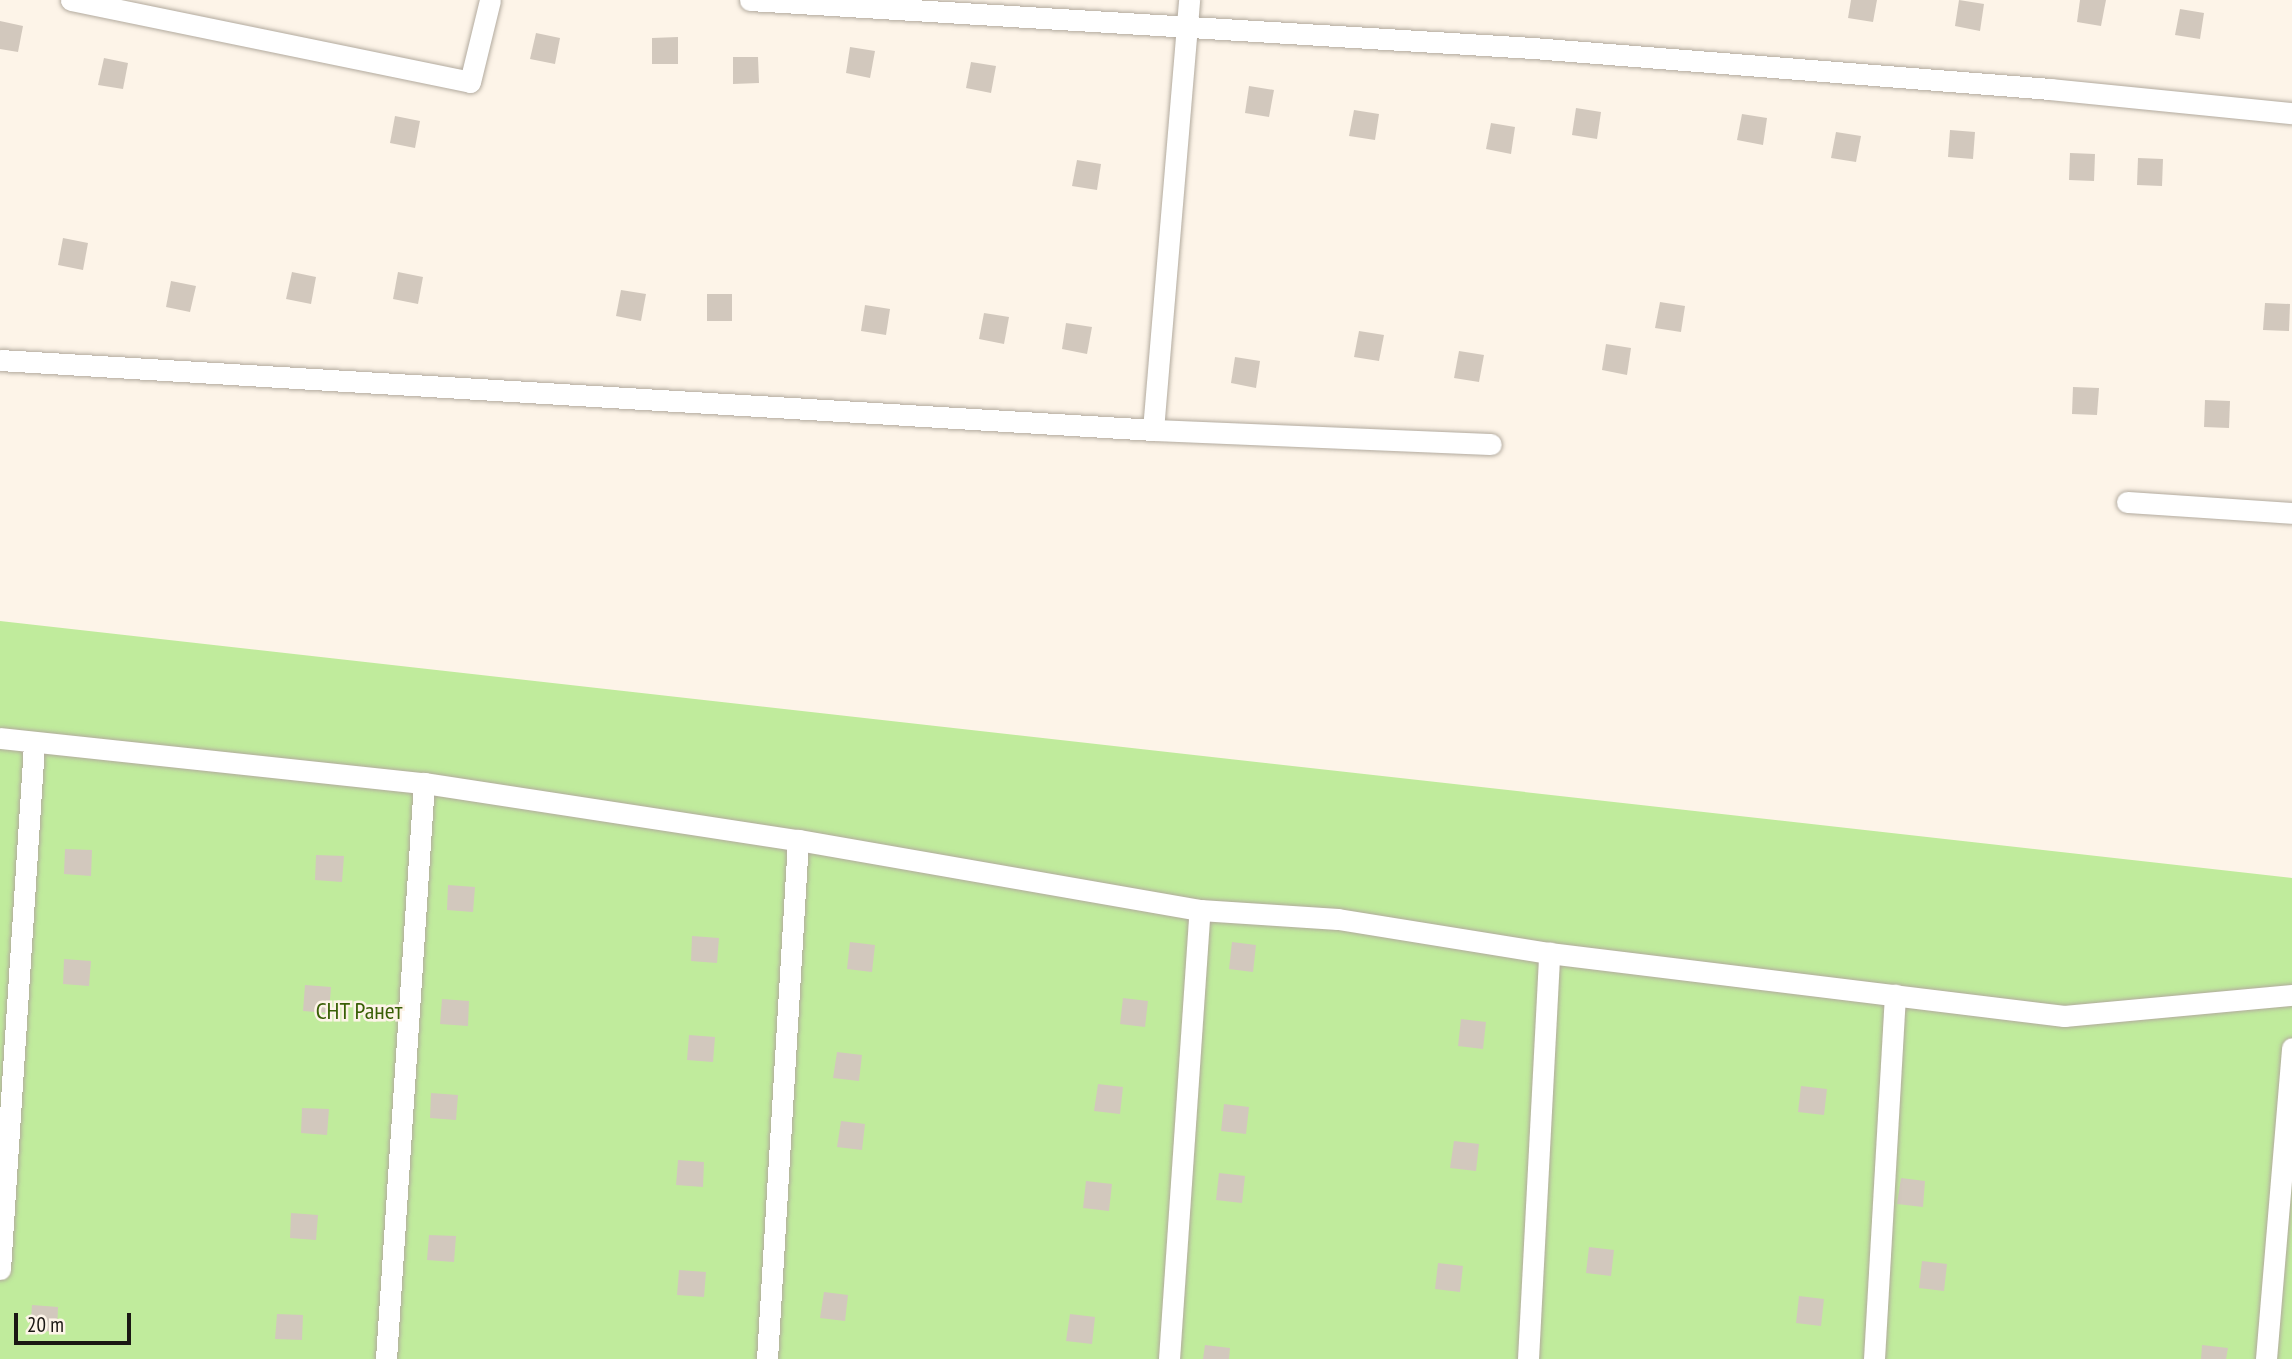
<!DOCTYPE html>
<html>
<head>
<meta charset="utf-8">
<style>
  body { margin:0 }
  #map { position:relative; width:2292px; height:1359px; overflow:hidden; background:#fdf4e8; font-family:"PT Sans Narrow",sans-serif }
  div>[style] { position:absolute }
  .green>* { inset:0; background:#c0eb9c }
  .building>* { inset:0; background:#d2c8bd }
  .roads { filter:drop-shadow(0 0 2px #b2aa9e) drop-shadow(0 0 2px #b2aa9e) }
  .service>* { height:21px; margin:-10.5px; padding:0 10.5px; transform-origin:10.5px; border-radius:10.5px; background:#fff }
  span { translate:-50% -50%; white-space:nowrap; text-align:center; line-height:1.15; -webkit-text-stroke:5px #fdf4e8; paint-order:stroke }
  .park-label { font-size:24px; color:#395f06 }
  .scale { position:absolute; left:14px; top:1313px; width:117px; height:32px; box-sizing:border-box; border:4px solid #1a1713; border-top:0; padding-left:9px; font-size:21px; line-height:24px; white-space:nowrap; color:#1a1713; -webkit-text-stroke:5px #fdf4e8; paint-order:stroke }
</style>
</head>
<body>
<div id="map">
  <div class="green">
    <i style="clip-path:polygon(0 621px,2292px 878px,2292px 1359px,0 1359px)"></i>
  </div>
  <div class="building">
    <i style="clip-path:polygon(1851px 0,1877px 0,1873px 22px,1848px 18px)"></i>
    <i style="clip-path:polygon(1959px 0,1984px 4px,1980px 31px,1955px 26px)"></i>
    <i style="clip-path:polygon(2080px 0,2106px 0,2101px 26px,2077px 22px)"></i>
    <i style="clip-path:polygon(2180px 9px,2204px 13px,2200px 39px,2175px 35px)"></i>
    <i style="clip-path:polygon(0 21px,23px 26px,18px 52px,0 49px)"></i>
    <i style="clip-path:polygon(536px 33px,560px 38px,555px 64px,530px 59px)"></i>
    <i style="clip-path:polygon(678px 37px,678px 64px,652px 64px,652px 38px)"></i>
    <i style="clip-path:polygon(850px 47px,875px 51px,870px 78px,846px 73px)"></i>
    <i style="clip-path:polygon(733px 57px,758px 57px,759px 83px,733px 84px)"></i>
    <i style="clip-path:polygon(104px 58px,128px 63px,123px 89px,98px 85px)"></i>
    <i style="clip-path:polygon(971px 62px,996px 66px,991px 93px,966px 88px)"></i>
    <i style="clip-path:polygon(1249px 86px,1274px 90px,1269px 117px,1245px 113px)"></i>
    <i style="clip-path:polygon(1576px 108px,1601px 112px,1597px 139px,1572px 135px)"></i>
    <i style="clip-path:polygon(1354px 110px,1379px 114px,1375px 140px,1349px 136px)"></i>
    <i style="clip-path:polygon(1742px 114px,1767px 118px,1763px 145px,1737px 140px)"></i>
    <i style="clip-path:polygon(395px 116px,420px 121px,415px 148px,390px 143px)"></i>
    <i style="clip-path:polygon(1491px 123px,1515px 127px,1511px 154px,1486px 149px)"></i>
    <i style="clip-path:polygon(1950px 130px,1975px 132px,1973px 159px,1948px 157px)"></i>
    <i style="clip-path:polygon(1836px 132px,1861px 136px,1856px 162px,1831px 158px)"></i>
    <i style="clip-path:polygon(2070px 153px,2095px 154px,2094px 181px,2069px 180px)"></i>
    <i style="clip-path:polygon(2138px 158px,2163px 159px,2162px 186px,2137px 185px)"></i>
    <i style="clip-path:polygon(1077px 160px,1101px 164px,1097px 190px,1072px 186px)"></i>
    <i style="clip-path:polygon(63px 238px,88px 243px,83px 270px,58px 265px)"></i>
    <i style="clip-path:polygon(292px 272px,316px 277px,311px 304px,286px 299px)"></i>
    <i style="clip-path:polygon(398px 272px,423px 277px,418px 304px,393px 299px)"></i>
    <i style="clip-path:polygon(171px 281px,196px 286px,190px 312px,166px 307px)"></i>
    <i style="clip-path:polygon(621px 290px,646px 294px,641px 321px,616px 316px)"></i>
    <i style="clip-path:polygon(707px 294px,732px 294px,732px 321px,707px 321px)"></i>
    <i style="clip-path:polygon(1660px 302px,1685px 306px,1681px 332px,1655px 328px)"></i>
    <i style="clip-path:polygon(2265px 303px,2290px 304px,2289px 331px,2263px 330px)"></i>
    <i style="clip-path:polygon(865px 305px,890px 309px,886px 335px,861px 331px)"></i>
    <i style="clip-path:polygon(984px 313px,1009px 317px,1004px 344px,979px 339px)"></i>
    <i style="clip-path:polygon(1066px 323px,1092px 327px,1087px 354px,1062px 349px)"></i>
    <i style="clip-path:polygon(1359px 331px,1384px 335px,1379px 361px,1354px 357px)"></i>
    <i style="clip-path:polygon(1606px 344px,1631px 348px,1627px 375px,1602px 370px)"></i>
    <i style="clip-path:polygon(1459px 351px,1484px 355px,1479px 382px,1454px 378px)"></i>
    <i style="clip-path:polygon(1235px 357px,1260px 361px,1256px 388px,1231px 383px)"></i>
    <i style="clip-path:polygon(2073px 387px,2099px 388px,2097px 415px,2072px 414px)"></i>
    <i style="clip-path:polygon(2205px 400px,2230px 401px,2229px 428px,2204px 427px)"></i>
    <i style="clip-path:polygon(65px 849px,92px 850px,91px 876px,64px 874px)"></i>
    <i style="clip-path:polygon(316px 855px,344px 856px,342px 882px,315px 880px)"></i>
    <i style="clip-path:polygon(448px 885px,475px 887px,473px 912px,447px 910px)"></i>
    <i style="clip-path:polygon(692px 936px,719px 938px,717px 963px,691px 961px)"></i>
    <i style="clip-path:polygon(850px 942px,875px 945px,872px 972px,847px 969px)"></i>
    <i style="clip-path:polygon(1232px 942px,1256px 945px,1253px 972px,1229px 969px)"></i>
    <i style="clip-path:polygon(64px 959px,91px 961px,89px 986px,63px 984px)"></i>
    <i style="clip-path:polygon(305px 985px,331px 987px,329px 1013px,303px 1011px)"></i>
    <i style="clip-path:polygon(1123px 998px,1148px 1001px,1145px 1027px,1120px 1024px)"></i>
    <i style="clip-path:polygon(442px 999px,469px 1001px,468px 1026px,440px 1024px)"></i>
    <i style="clip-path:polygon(1461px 1019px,1486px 1022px,1483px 1049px,1458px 1046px)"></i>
    <i style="clip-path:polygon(689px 1035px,715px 1037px,713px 1062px,687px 1060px)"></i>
    <i style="clip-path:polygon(837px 1052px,862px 1055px,859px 1081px,833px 1078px)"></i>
    <i style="clip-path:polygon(1098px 1084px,1123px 1087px,1120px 1114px,1094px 1111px)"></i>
    <i style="clip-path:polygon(1801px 1086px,1827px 1089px,1824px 1115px,1798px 1112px)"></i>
    <i style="clip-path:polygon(431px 1093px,458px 1095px,456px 1120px,430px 1118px)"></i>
    <i style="clip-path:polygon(1224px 1104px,1249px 1107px,1246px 1134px,1221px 1131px)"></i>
    <i style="clip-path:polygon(302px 1108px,329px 1109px,327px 1135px,301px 1133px)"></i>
    <i style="clip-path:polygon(841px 1121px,865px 1124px,862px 1150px,837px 1147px)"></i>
    <i style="clip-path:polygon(1454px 1141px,1479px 1144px,1476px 1171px,1450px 1168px)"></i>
    <i style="clip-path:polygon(678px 1160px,704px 1162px,703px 1187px,676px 1185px)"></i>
    <i style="clip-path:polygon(1219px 1173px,1245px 1176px,1242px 1203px,1216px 1200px)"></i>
    <i style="clip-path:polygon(1901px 1178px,1925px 1181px,1923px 1207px,1897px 1204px)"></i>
    <i style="clip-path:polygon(1086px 1181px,1112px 1184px,1109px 1211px,1083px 1208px)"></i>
    <i style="clip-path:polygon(291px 1213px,318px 1215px,316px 1240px,290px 1238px)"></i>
    <i style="clip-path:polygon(429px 1235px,456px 1236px,454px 1262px,427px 1260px)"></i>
    <i style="clip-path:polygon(1589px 1247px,1614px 1250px,1611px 1276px,1586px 1273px)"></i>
    <i style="clip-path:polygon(1922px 1261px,1947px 1264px,1944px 1291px,1919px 1288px)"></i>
    <i style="clip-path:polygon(1438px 1263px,1463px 1266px,1460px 1292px,1435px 1289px)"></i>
    <i style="clip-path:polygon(679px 1270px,706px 1272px,704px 1297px,677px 1295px)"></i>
    <i style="clip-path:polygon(824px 1292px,848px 1295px,845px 1321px,820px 1318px)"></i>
    <i style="clip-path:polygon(1799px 1296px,1824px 1299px,1821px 1326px,1796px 1323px)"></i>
    <i style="clip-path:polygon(32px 1305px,58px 1307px,57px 1332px,30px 1330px)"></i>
    <i style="clip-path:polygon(277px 1314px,303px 1315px,302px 1340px,275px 1339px)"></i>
    <i style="clip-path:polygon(1070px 1314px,1095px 1317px,1092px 1344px,1066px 1341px)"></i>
    <i style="clip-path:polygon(1205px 1345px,1230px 1348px,1229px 1359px,1203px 1359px)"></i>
    <i style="clip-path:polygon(2202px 1345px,2228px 1348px,2226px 1359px,2201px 1359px)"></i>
  </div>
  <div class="roads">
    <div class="service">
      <i style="left:71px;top:0;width:407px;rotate:11.6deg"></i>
      <i style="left:470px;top:82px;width:84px;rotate:-76.3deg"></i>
      <i style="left:750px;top:0;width:784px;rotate:3.51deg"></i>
      <i style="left:1533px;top:48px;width:519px;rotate:4.53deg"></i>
      <i style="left:2050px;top:89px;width:243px;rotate:5.7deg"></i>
      <i style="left:0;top:360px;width:1155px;rotate:3.47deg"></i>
      <i style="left:1153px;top:430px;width:338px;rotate:2.4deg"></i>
      <i style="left:1153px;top:430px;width:432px;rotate:-85.2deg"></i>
      <i style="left:2127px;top:502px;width:165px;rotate:3.8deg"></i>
      <i style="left:0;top:738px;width:426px;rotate:6.1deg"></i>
      <i style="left:424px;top:783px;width:378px;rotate:8.7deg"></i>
      <i style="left:798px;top:840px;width:408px;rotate:9.9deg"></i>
      <i style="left:1200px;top:910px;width:138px;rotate:3.7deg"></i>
      <i style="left:1338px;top:919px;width:214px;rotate:9.2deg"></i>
      <i style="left:1549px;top:953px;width:519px;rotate:6.97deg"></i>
      <i style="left:2064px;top:1016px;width:229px;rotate:-5.3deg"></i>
      <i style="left:0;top:1269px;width:525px;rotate:-86.29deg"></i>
      <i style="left:386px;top:1359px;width:577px;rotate:-86.23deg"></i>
      <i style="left:767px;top:1359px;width:520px;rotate:-86.58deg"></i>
      <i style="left:1169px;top:1359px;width:450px;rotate:-86.1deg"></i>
      <i style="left:1528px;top:1359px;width:407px;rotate:-87deg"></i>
      <i style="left:1874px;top:1359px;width:365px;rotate:-86.7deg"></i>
      <i style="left:2266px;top:1359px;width:312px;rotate:-85.2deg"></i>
    </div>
  </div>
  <div class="park-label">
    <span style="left:359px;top:1011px">СНТ Ранет</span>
  </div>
  <div class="scale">20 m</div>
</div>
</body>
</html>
